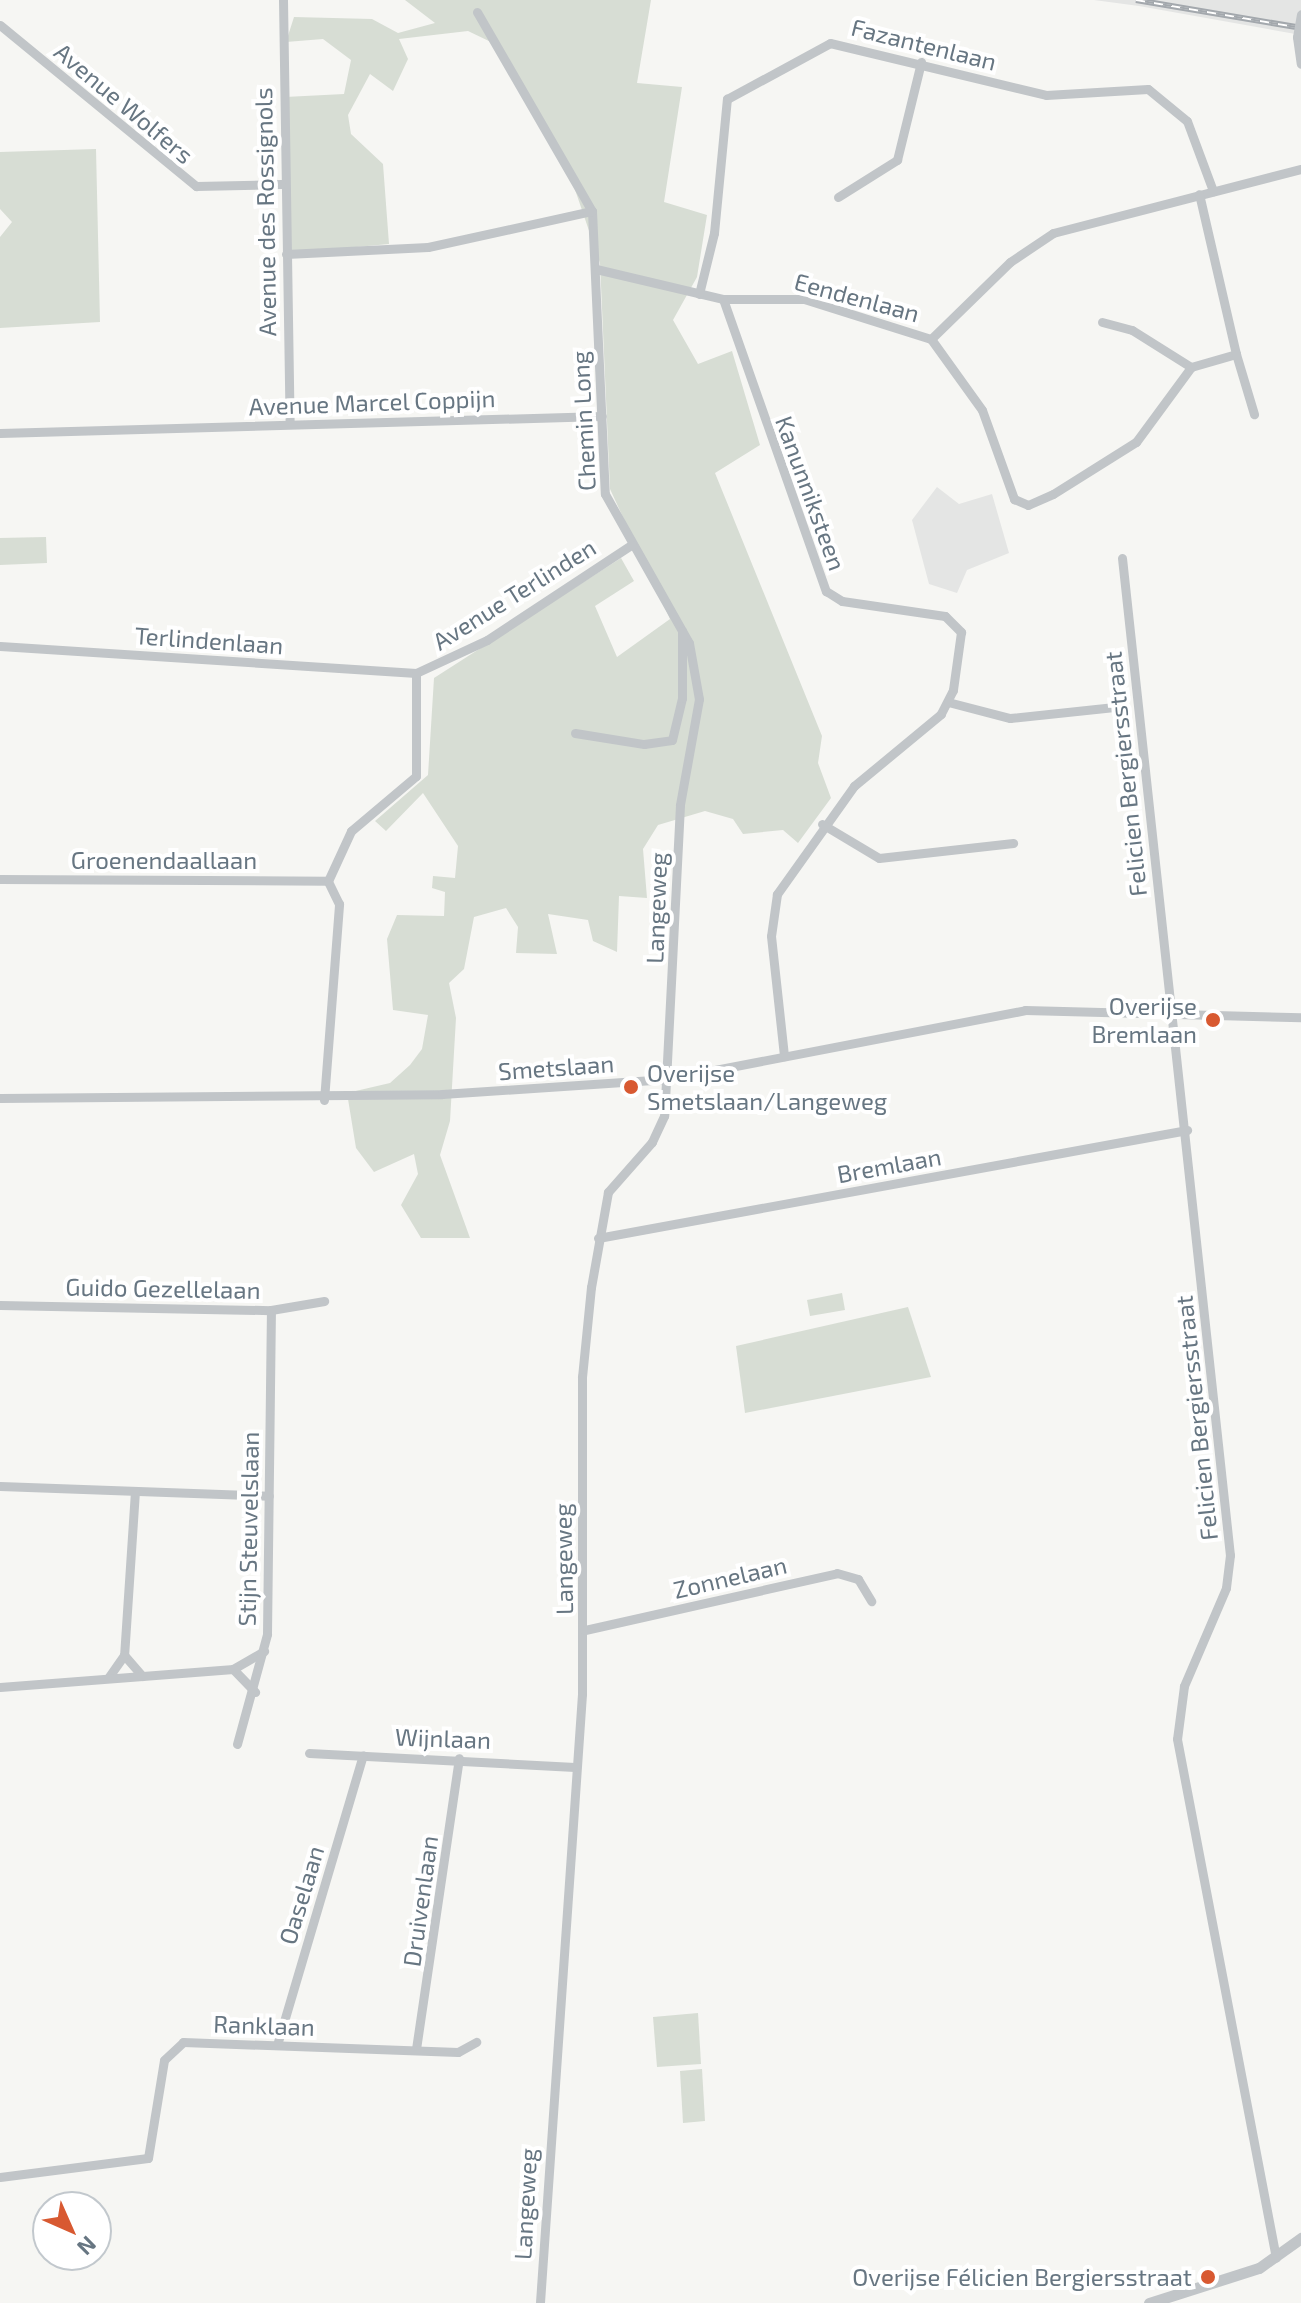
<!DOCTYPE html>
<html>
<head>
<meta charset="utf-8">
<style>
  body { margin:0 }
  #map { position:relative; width:1301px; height:2303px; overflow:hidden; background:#f6f6f3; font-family:"Exo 2",sans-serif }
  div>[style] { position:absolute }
  .built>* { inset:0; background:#e4e5e4 }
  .green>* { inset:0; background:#d7ddd4 }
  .minor>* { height:9px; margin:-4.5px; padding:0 4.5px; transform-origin:4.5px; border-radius:4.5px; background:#c1c5c8 }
  .tertiary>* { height:11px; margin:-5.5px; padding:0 5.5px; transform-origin:5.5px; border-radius:5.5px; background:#c1c5c8 }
  .rail>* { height:6px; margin-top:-3px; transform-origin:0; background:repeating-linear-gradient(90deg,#fff 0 9px,#a3a8ad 0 18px); box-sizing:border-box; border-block:2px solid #a3a8ad }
  .minor-bridge>* { height:9px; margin:-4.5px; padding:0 4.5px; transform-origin:4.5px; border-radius:4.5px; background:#c1c5c8 }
  .dots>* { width:22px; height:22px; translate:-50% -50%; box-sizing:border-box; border:4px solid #fff; border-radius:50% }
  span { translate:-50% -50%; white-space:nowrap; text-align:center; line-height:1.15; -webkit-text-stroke:8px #fff; paint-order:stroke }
  .street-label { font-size:24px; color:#677682 }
  .poi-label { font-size:24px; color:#677682 }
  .right { translate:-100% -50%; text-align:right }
  .left { translate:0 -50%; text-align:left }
  .north { position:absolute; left:32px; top:2191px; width:80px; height:80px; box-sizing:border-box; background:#fff; border:2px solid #c2c8cd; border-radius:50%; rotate:135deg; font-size:22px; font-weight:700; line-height:32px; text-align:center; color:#677682 }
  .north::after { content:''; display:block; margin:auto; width:28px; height:36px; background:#d85931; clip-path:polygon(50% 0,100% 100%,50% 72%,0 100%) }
</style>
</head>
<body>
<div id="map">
  <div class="built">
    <i style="clip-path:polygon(1094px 0,1301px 0,1301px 35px,1139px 6px)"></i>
    <i style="clip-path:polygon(937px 487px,959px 504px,992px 494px,1009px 553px,967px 570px,957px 593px,929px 584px,912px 520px)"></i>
  </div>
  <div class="green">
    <i style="clip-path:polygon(405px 0,651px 0,637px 83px,682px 87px,664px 202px,707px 215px,697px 277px,673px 320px,698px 364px,732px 351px,760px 445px,715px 473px,822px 736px,818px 763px,831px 798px,798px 843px,783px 830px,743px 834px,733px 819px,705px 811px,658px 825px,643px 849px,647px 898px,619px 896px,617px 952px,593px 941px,588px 920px,548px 914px,557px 954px,516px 953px,518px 927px,506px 908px,474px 917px,464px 969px,449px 983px,456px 1018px,450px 1121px,440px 1155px,470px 1238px,421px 1238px,401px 1205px,418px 1174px,414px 1154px,374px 1172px,356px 1148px,347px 1093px,390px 1083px,410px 1065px,422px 1049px,428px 1015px,393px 1010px,387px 939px,397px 915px,444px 916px,445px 892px,432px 888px,433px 876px,455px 878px,458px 846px,423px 793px,386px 831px,375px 821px,428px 775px,434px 678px,621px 558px,634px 581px,595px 606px,617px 657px,670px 619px,610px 489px,600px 263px,569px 172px,493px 43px,468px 31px,399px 39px,408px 59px,393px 91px,370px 74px,348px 115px,351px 134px,383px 164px,389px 244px,291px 253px,285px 97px,344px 94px,351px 60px,323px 39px,286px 42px,294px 17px,372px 19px,398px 33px,435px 23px)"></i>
    <i style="clip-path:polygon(96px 149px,100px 322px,0 328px,0 237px,12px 222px,0 209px,0 152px)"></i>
    <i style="clip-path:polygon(46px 537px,47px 563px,0 565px,0 538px)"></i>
    <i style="clip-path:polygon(842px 1293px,845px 1310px,810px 1316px,807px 1300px)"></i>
    <i style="clip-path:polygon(908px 1307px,931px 1377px,745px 1413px,736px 1346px)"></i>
    <i style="clip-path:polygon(698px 2013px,701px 2064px,657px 2067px,653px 2017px)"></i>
    <i style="clip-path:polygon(702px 2069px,705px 2121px,683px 2123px,680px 2071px)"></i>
  </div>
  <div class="minor">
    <i style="left:283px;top:0;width:423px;rotate:89.1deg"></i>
    <i style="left:477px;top:12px;width:230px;rotate:60deg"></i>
    <i style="left:592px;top:211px;width:283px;rotate:87.4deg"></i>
    <i style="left:605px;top:494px;width:171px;rotate:60.6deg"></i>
    <i style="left:689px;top:643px;width:57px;rotate:79.9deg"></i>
    <i style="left:699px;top:699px;width:108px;rotate:100.2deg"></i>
    <i style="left:680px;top:805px;width:311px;rotate:92.9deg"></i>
    <i style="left:664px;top:1116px;width:29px;rotate:115deg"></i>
    <i style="left:652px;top:1142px;width:67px;rotate:131.3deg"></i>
    <i style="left:608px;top:1192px;width:97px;rotate:100.1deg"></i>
    <i style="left:591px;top:1287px;width:90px;rotate:95.7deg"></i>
    <i style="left:582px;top:1377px;width:317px;rotate:90deg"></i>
    <i style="left:582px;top:1694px;width:610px;rotate:93.95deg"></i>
    <i style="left:0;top:25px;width:254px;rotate:39.4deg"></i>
    <i style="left:196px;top:186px;width:85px;rotate:-1.3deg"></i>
    <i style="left:1297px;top:37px;width:27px;rotate:82deg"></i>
    <i style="left:838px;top:197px;width:70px;rotate:-32.1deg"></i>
    <i style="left:897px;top:160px;width:101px;rotate:-76.2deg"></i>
    <i style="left:286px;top:254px;width:142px;rotate:-2.8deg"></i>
    <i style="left:428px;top:247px;width:168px;rotate:-12.4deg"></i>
    <i style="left:596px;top:269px;width:130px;rotate:13.3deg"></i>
    <i style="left:723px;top:299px;width:81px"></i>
    <i style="left:804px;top:299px;width:133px;rotate:17.5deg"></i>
    <i style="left:931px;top:339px;width:110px;rotate:-44.3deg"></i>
    <i style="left:1010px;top:262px;width:52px;rotate:-34deg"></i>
    <i style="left:1053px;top:233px;width:256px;rotate:-14.5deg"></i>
    <i style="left:699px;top:294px;width:63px;rotate:-76.2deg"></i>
    <i style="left:714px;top:233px;width:135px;rotate:-84.5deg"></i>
    <i style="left:727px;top:99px;width:117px;rotate:-28.5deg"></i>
    <i style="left:830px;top:43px;width:222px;rotate:13.5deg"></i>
    <i style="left:1046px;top:95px;width:102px;rotate:-3.4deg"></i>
    <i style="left:1148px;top:89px;width:50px;rotate:39.4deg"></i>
    <i style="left:1187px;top:121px;width:75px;rotate:69.6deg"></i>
    <i style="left:723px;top:299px;width:310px;rotate:70.6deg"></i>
    <i style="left:826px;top:591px;width:19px;rotate:32deg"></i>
    <i style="left:842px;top:601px;width:104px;rotate:8.3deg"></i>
    <i style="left:945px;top:616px;width:23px;rotate:45deg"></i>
    <i style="left:961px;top:632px;width:59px;rotate:97.9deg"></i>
    <i style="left:953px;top:690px;width:27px;rotate:117deg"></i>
    <i style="left:941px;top:714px;width:113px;rotate:140.4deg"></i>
    <i style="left:854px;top:786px;width:133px;rotate:125.5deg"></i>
    <i style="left:777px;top:894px;width:42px;rotate:98.1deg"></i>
    <i style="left:771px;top:936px;width:121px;rotate:83.8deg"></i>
    <i style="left:1102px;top:322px;width:31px;rotate:15deg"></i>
    <i style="left:1132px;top:330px;width:70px;rotate:32.1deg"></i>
    <i style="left:931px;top:339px;width:87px;rotate:54.3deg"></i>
    <i style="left:982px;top:410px;width:95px;rotate:70.2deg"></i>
    <i style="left:1014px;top:499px;width:15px;rotate:23deg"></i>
    <i style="left:1028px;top:505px;width:27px;rotate:-24deg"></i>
    <i style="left:1053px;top:494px;width:98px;rotate:-32.1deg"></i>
    <i style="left:1136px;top:442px;width:93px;rotate:-53.7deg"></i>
    <i style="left:1191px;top:367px;width:47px;rotate:-16.1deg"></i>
    <i style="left:1236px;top:354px;width:164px;rotate:-103deg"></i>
    <i style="left:1236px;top:354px;width:63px;rotate:73.3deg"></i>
    <i style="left:0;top:433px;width:602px;rotate:-1.62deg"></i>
    <i style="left:1122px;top:558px;width:1003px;rotate:83.82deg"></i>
    <i style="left:1230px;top:1555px;width:33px;rotate:97deg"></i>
    <i style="left:1226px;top:1588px;width:107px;rotate:113.2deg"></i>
    <i style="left:1184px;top:1686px;width:53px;rotate:97.5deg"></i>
    <i style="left:1177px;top:1739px;width:528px;rotate:79.2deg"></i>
    <i style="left:0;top:646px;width:417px;rotate:3.7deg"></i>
    <i style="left:416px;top:673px;width:78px;rotate:-24.9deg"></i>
    <i style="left:487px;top:640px;width:173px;rotate:-33.4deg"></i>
    <i style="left:948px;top:702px;width:64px;rotate:14.5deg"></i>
    <i style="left:1010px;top:718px;width:105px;rotate:-6deg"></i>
    <i style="left:575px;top:733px;width:70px;rotate:9.1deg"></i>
    <i style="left:644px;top:744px;width:28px;rotate:-8deg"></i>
    <i style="left:672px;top:740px;width:43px;rotate:-76.6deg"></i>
    <i style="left:682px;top:698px;width:67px;rotate:-90deg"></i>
    <i style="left:822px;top:824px;width:66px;rotate:30.8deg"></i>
    <i style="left:879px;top:858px;width:135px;rotate:-6.4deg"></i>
    <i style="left:0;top:879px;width:328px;rotate:0.3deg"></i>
    <i style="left:0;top:1098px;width:442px;rotate:-0.5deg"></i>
    <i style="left:442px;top:1094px;width:226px;rotate:-3.8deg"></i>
    <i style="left:668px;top:1079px;width:364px;rotate:-10.9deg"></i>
    <i style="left:1025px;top:1010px;width:276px;rotate:1.5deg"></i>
    <i style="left:324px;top:1100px;width:197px;rotate:-85.6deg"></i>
    <i style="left:339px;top:904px;width:25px;rotate:-116deg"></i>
    <i style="left:328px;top:881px;width:55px;rotate:-65.3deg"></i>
    <i style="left:351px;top:831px;width:85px;rotate:-40.2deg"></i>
    <i style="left:416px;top:776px;width:103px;rotate:-90deg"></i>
    <i style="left:598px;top:1238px;width:599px;rotate:-10.39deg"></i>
    <i style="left:0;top:1305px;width:271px;rotate:1.1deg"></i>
    <i style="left:271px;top:1310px;width:54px;rotate:-9.6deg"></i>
    <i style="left:0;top:1486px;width:269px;rotate:2.1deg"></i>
    <i style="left:135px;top:1491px;width:164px;rotate:93.8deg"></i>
    <i style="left:124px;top:1655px;width:28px;rotate:49deg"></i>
    <i style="left:585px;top:1630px;width:258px;rotate:-12.7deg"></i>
    <i style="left:837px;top:1573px;width:22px;rotate:16deg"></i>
    <i style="left:858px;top:1579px;width:26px;rotate:59deg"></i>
    <i style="left:233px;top:1669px;width:36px;rotate:-30deg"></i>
    <i style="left:108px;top:1678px;width:28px;rotate:-55deg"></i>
    <i style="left:0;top:1687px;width:234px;rotate:-4.4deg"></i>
    <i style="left:233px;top:1669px;width:32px;rotate:46deg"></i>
    <i style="left:237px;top:1744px;width:114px;rotate:-74.7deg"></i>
    <i style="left:267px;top:1634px;width:324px;rotate:-89.3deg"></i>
    <i style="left:309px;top:1753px;width:266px;rotate:3deg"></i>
    <i style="left:277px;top:2045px;width:302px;rotate:-73.5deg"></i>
    <i style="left:416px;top:2049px;width:294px;rotate:-81.6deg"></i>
    <i style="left:0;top:2177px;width:149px;rotate:-7.3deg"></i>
    <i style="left:148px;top:2158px;width:99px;rotate:-80.7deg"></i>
    <i style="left:164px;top:2060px;width:26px;rotate:-43deg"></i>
    <i style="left:183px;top:2042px;width:275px;rotate:2.1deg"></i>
    <i style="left:458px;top:2052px;width:21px;rotate:-29deg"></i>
  </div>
  <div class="tertiary">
    <i style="left:1149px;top:2303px;width:115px;rotate:-17.7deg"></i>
    <i style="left:1259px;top:2268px;width:52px;rotate:-35.5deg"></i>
  </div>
  <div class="rail">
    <i style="left:1136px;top:0;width:167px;rotate:9.6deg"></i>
  </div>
  <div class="minor-bridge">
    <i style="left:1297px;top:37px;width:23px;rotate:-80deg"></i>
  </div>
  <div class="dots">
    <i style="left:1213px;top:1020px;background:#d85931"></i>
    <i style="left:631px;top:1087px;background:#d85931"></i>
    <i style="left:1208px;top:2277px;background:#d85931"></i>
  </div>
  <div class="street-label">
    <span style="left:924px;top:44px;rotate:14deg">Fazantenlaan</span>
    <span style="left:124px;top:103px;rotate:40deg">Avenue Wolfers</span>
    <span style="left:265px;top:212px;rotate:-91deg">Avenue des Rossignols</span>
    <span style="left:857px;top:297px;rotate:15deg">Eendenlaan</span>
    <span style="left:372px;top:402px;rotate:-2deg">Avenue Marcel Coppijn</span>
    <span style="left:583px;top:421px;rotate:-93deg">Chemin Long</span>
    <span style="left:811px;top:493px;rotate:70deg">Kanunniksteen</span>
    <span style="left:514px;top:594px;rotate:-32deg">Avenue Terlinden</span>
    <span style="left:209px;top:640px;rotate:4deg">Terlindenlaan</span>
    <span style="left:1125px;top:774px;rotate:-96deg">Felicien Bergiersstraat</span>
    <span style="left:164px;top:860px">Groenendaallaan</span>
    <span style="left:656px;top:908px;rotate:-88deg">Langeweg</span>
    <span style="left:556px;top:1067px;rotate:-4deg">Smetslaan</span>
    <span style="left:889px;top:1165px;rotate:-10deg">Bremlaan</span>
    <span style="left:163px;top:1288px;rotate:1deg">Guido Gezellelaan</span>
    <span style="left:1196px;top:1418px;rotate:-96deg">Felicien Bergiersstraat</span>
    <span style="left:248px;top:1529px;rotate:-89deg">Stijn Steuvelslaan</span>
    <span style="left:563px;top:1559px;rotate:-91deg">Langeweg</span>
    <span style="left:730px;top:1577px;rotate:-13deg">Zonnelaan</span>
    <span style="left:443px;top:1738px;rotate:2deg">Wijnlaan</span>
    <span style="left:301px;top:1895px;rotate:-73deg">Oaselaan</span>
    <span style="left:420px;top:1901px;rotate:-82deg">Druivenlaan</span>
    <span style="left:264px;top:2025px;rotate:2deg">Ranklaan</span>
    <span style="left:525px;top:2204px;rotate:-87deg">Langeweg</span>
  </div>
  <div class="poi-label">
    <span class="right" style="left:1197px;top:1020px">Overijse<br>Bremlaan</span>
    <span class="left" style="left:647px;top:1087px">Overijse<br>Smetslaan/Langeweg</span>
    <span class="right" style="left:1192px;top:2277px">Overijse Félicien Bergiersstraat</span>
  </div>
  <div class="north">N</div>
</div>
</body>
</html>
